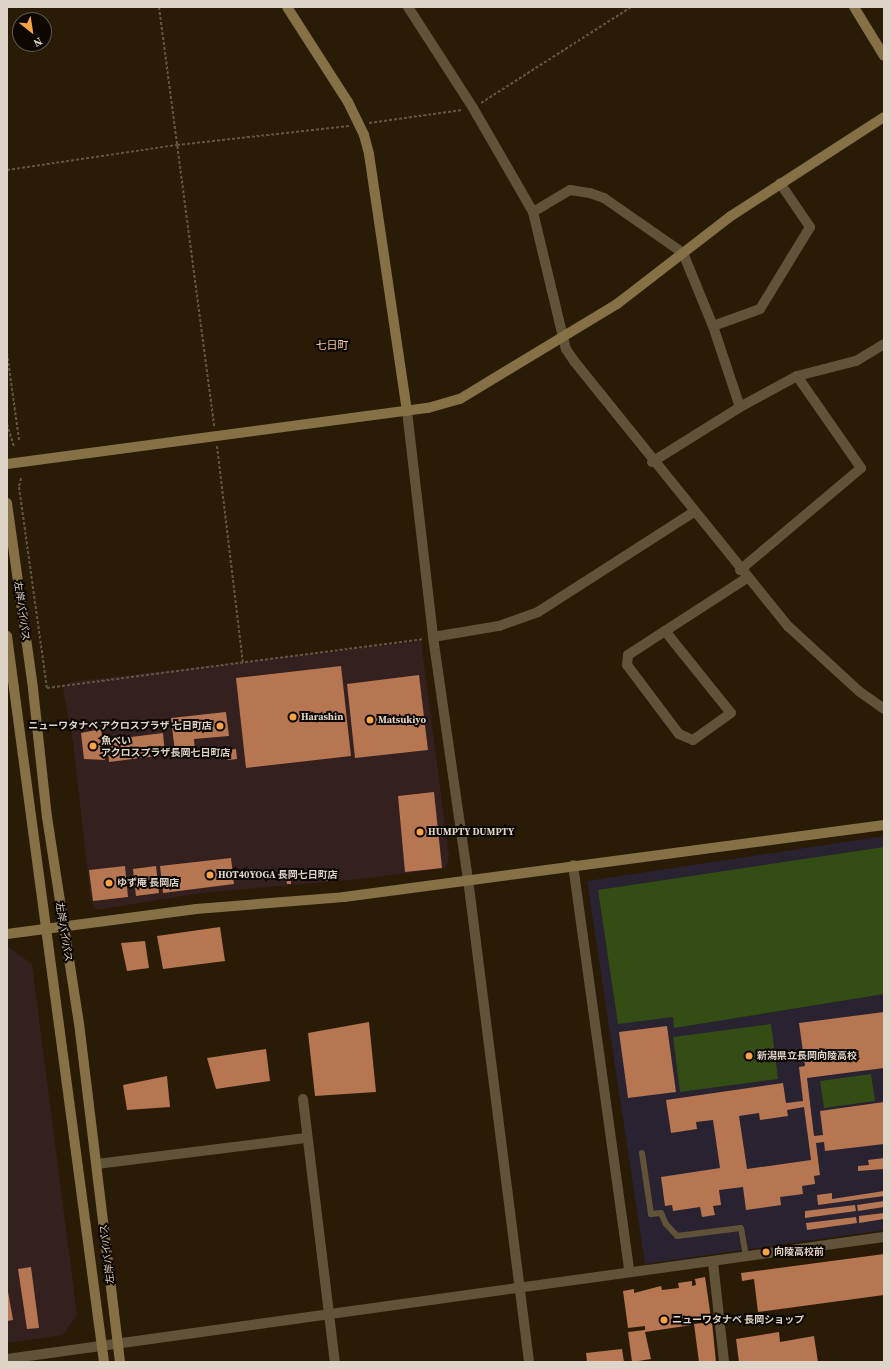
<!DOCTYPE html>
<html>
<head>
<meta charset="utf-8">
<style>
  body { margin:0 }
  #map { position:relative; width:891px; height:1369px; overflow:hidden; background:#291b05; font-family:"Source Serif 4","Noto Sans JP",serif }
  div>[style] { position:absolute }
  .commercial>* { inset:0; background:#33201f }
  .education>* { inset:0; background:#292231 }
  .green>* { inset:0; background:#334d14 }
  .building>* { inset:0; background:#b67651 }
  .path>* { height:2px; margin-top:-1px; transform-origin:0; background:repeating-linear-gradient(90deg,#615441 0 3px,transparent 0 5px) }
  .lane>* { height:6px; margin:-3px; padding:0 3px; transform-origin:3px; border-radius:3px; background:#605339 }
  .street>* { height:10px; margin:-5px; padding:0 5px; transform-origin:5px; border-radius:5px; background:#605339 }
  .secondary>* { height:10px; margin:-5px; padding:0 5px; transform-origin:5px; border-radius:5px; background:#867046 }
  .dots>* { width:11px; height:11px; translate:-50% -50%; box-sizing:border-box; border:2px solid #0d0702; border-radius:50% }
  span { translate:-50% -50%; white-space:nowrap; text-align:center; line-height:1.15; -webkit-text-stroke:4px #0d0702; paint-order:stroke }
  .street-label { font-size:10px; color:#ded4c7 }
  .poi-label { font-size:10px; color:#ded4c7; font-weight:700 }
  .left { translate:0 -50%; text-align:left }
  .right { translate:-100% -50%; text-align:right }
  .neighbourhood-label { font-size:11px; color:#f7c89b }
  .frame { position:absolute; inset:0; border:8px solid #ded4c7; pointer-events:none }
  .north { position:absolute; left:12px; top:12px; width:40px; height:40px; box-sizing:border-box; background:#0d0702; border:1px solid #615951; border-radius:50%; rotate:150deg; font-size:11px; font-weight:700; line-height:16px; text-align:center; color:#ded4c7 }
  .north::after { content:''; display:block; margin:auto; width:14px; height:18px; background:#f6a246; clip-path:polygon(50% 0,100% 100%,50% 72%,0 100%) }
</style>
</head>
<body>
<div id="map">
  <div class="commercial">
    <i style="clip-path:polygon(421px 641px,449px 856px,446px 868px,361px 879px,201px 893px,96px 910px,91px 901px,73px 742px,63px 689px,69px 682px)"></i>
    <i style="clip-path:polygon(7px 946px,32px 964px,77px 1315px,63px 1335px,7px 1343px)"></i>
  </div>
  <div class="education">
    <i style="clip-path:polygon(884px 836px,884px 1230px,645px 1264px,587px 881px)"></i>
  </div>
  <div class="green">
    <i style="clip-path:polygon(884px 847px,884px 994px,674px 1028px,673px 1017px,618px 1024px,598px 890px)"></i>
    <i style="clip-path:polygon(771px 1024px,778px 1079px,680px 1092px,673px 1037px)"></i>
    <i style="clip-path:polygon(871px 1074px,875px 1101px,824px 1108px,820px 1081px)"></i>
  </div>
  <div class="building">
    <i style="clip-path:polygon(341px 666px,351px 756px,246px 768px,236px 678px)"></i>
    <i style="clip-path:polygon(419px 675px,428px 750px,355px 758px,347px 684px)"></i>
    <i style="clip-path:polygon(226px 712px,229px 736px,194px 739px,195px 750px,175px 752px,171px 718px)"></i>
    <i style="clip-path:polygon(101px 729px,105px 760px,84px 759px,81px 733px)"></i>
    <i style="clip-path:polygon(163px 733px,165px 755px,109px 762px,107px 740px)"></i>
    <i style="clip-path:polygon(236px 749px,237px 759px,228px 760px,227px 750px)"></i>
    <i style="clip-path:polygon(434px 792px,442px 868px,405px 872px,398px 796px)"></i>
    <i style="clip-path:polygon(231px 858px,234px 884px,163px 893px,160px 866px)"></i>
    <i style="clip-path:polygon(125px 866px,128px 897px,93px 901px,89px 870px)"></i>
    <i style="clip-path:polygon(156px 866px,159px 893px,136px 896px,133px 869px)"></i>
    <i style="clip-path:polygon(336px 873px,336px 880px,332px 880px,331px 874px)"></i>
    <i style="clip-path:polygon(324px 874px,328px 874px,328px 881px,324px 881px)"></i>
    <i style="clip-path:polygon(291px 877px,291px 884px,287px 884px,286px 878px)"></i>
    <i style="clip-path:polygon(220px 927px,225px 961px,163px 969px,157px 936px)"></i>
    <i style="clip-path:polygon(145px 941px,149px 968px,127px 971px,121px 943px)"></i>
    <i style="clip-path:polygon(evenodd,884px 1012px,884px 1068px,807px 1078px,814px 1136px,823px 1135px,820px 1111px,884px 1102px,884px 1144px,825px 1151px,824px 1142px,816px 1143px,820px 1175px,814px 1176px,815px 1184px,802px 1186px,803px 1194px,780px 1197px,781px 1205px,746px 1210px,743px 1187px,719px 1190px,721px 1205px,713px 1206px,715px 1215px,702px 1217px,700px 1207px,673px 1211px,672px 1205px,665px 1206px,661px 1177px,720px 1168px,713px 1120px,696px 1122px,697px 1129px,671px 1133px,666px 1100px,783px 1083px,786px 1103px,803px 1101px,799px 1067px,805px 1066px,799px 1023px,884px 1012px,804px 1107px,811px 1160px,747px 1169px,739px 1116px,759px 1113px,760px 1120px,788px 1116px,787px 1110px,804px 1107px)"></i>
    <i style="clip-path:polygon(369px 1022px,376px 1092px,315px 1096px,308px 1033px)"></i>
    <i style="clip-path:polygon(667px 1026px,676px 1092px,628px 1098px,619px 1032px)"></i>
    <i style="clip-path:polygon(266px 1049px,270px 1081px,216px 1089px,207px 1058px)"></i>
    <i style="clip-path:polygon(167px 1076px,170px 1107px,127px 1110px,123px 1085px)"></i>
    <i style="clip-path:polygon(884px 1158px,884px 1169px,858px 1171px,858px 1166px,869px 1165px,868px 1160px)"></i>
    <i style="clip-path:polygon(884px 1191px,884px 1196px,818px 1205px,817px 1195px,832px 1193px,832px 1199px)"></i>
    <i style="clip-path:polygon(884px 1201px,884px 1207px,858px 1211px,857px 1205px)"></i>
    <i style="clip-path:polygon(855px 1205px,856px 1211px,805px 1218px,805px 1211px)"></i>
    <i style="clip-path:polygon(884px 1213px,884px 1219px,859px 1223px,859px 1216px)"></i>
    <i style="clip-path:polygon(856px 1217px,857px 1223px,807px 1230px,806px 1223px)"></i>
    <i style="clip-path:polygon(884px 1254px,884px 1295px,758px 1312px,754px 1279px,742px 1281px,741px 1273px)"></i>
    <i style="clip-path:polygon(31px 1267px,39px 1328px,27px 1329px,18px 1269px)"></i>
    <i style="clip-path:polygon(705px 1277px,711px 1318px,692px 1321px,692px 1325px,645px 1332px,651px 1359px,632px 1362px,628px 1332px,645px 1330px,645px 1326px,628px 1328px,623px 1291px,634px 1289px,634px 1293px,661px 1286px,662px 1290px,679px 1288px,678px 1283px,692px 1281px,692px 1286px,696px 1285px,695px 1279px)"></i>
    <i style="clip-path:polygon(7px 1286px,13px 1320px,7px 1321px)"></i>
    <i style="clip-path:polygon(712px 1322px,716px 1362px,699px 1362px,694px 1324px)"></i>
    <i style="clip-path:polygon(779px 1332px,780px 1342px,814px 1336px,818px 1362px,739px 1362px,736px 1339px)"></i>
    <i style="clip-path:polygon(622px 1349px,624px 1362px,587px 1362px,586px 1353px)"></i>
  </div>
  <div class="path">
    <i style="left:159px;top:7px;width:423px;rotate:82.5deg"></i>
    <i style="left:481px;top:103px;width:178px;rotate:-32.6deg"></i>
    <i style="left:369px;top:123px;width:94px;rotate:-8deg"></i>
    <i style="left:7px;top:170px;width:172px;rotate:-8.4deg"></i>
    <i style="left:177px;top:145px;width:173px;rotate:-6.3deg"></i>
    <i style="left:7px;top:353px;width:88px;rotate:82.1deg"></i>
    <i style="left:7px;top:424px;width:24px;rotate:73deg"></i>
    <i style="left:217px;top:446px;width:220px;rotate:83.2deg"></i>
    <i style="left:21px;top:478px;width:9px;rotate:103deg"></i>
    <i style="left:19px;top:487px;width:203px;rotate:82.1deg"></i>
    <i style="left:47px;top:688px;width:379px;rotate:-7.4deg"></i>
  </div>
  <div class="lane">
    <i style="left:642px;top:1153px;width:62px;rotate:81.6deg"></i>
    <i style="left:651px;top:1214px;width:10px;rotate:-6deg"></i>
    <i style="left:661px;top:1213px;width:12px;rotate:66deg"></i>
    <i style="left:666px;top:1224px;width:16px;rotate:47deg"></i>
    <i style="left:677px;top:1236px;width:64px;rotate:-7.1deg"></i>
    <i style="left:741px;top:1228px;width:29px;rotate:80deg"></i>
  </div>
  <div class="street">
    <i style="left:408px;top:7px;width:120px;rotate:57.2deg"></i>
    <i style="left:473px;top:108px;width:120px;rotate:60deg"></i>
    <i style="left:533px;top:212px;width:141px;rotate:76.5deg"></i>
    <i style="left:566px;top:349px;width:14px;rotate:56deg"></i>
    <i style="left:574px;top:361px;width:342px;rotate:51.1deg"></i>
    <i style="left:789px;top:627px;width:96px;rotate:42.5deg"></i>
    <i style="left:860px;top:692px;width:29px;rotate:35deg"></i>
    <i style="left:533px;top:212px;width:43px;rotate:-30.7deg"></i>
    <i style="left:570px;top:190px;width:20px;rotate:9deg"></i>
    <i style="left:590px;top:193px;width:15px;rotate:20deg"></i>
    <i style="left:604px;top:198px;width:96px;rotate:34.8deg"></i>
    <i style="left:683px;top:253px;width:79px;rotate:67.7deg"></i>
    <i style="left:713px;top:326px;width:85px;rotate:71.6deg"></i>
    <i style="left:713px;top:326px;width:50px;rotate:-19.9deg"></i>
    <i style="left:760px;top:309px;width:96px;rotate:-58.6deg"></i>
    <i style="left:810px;top:227px;width:53px;rotate:-124.3deg"></i>
    <i style="left:407px;top:411px;width:227px;rotate:83.4deg"></i>
    <i style="left:433px;top:637px;width:245px;rotate:81.8deg"></i>
    <i style="left:468px;top:879px;width:487px;rotate:82.8deg"></i>
    <i style="left:652px;top:462px;width:104px;rotate:-32deg"></i>
    <i style="left:740px;top:407px;width:65px;rotate:-28.5deg"></i>
    <i style="left:797px;top:376px;width:61px;rotate:-14.3deg"></i>
    <i style="left:856px;top:361px;width:33px;rotate:-31deg"></i>
    <i style="left:740px;top:570px;width:158px;rotate:-40.1deg"></i>
    <i style="left:861px;top:468px;width:112px;rotate:-124.8deg"></i>
    <i style="left:665px;top:631px;width:105px;rotate:51.2deg"></i>
    <i style="left:731px;top:713px;width:47px;rotate:144.6deg"></i>
    <i style="left:693px;top:740px;width:15px;rotate:-157deg"></i>
    <i style="left:679px;top:734px;width:86px;rotate:-127deg"></i>
    <i style="left:627px;top:665px;width:10px;rotate:-84deg"></i>
    <i style="left:628px;top:655px;width:44px;rotate:-33deg"></i>
    <i style="left:665px;top:631px;width:98px;rotate:-32.9deg"></i>
    <i style="left:433px;top:637px;width:67px;rotate:-9.5deg"></i>
    <i style="left:499px;top:626px;width:41px;rotate:-19.7deg"></i>
    <i style="left:538px;top:612px;width:185px;rotate:-32.7deg"></i>
    <i style="left:573px;top:865px;width:410px;rotate:82.1deg"></i>
    <i style="left:303px;top:1099px;width:265px;rotate:83.1deg"></i>
    <i style="left:97px;top:1164px;width:212px;rotate:-7.1deg"></i>
    <i style="left:713px;top:1262px;width:101px;rotate:83.7deg"></i>
    <i style="left:7px;top:1359px;width:885px;rotate:-7.92deg"></i>
  </div>
  <div class="secondary">
    <i style="left:287px;top:7px;width:113px;rotate:57.3deg"></i>
    <i style="left:348px;top:102px;width:37px;rotate:64deg"></i>
    <i style="left:364px;top:135px;width:20px;rotate:75deg"></i>
    <i style="left:369px;top:154px;width:260px;rotate:81.6deg"></i>
    <i style="left:854px;top:7px;width:57px;rotate:58.5deg"></i>
    <i style="left:7px;top:464px;width:425px;rotate:-7.6deg"></i>
    <i style="left:428px;top:408px;width:33px;rotate:-16deg"></i>
    <i style="left:460px;top:399px;width:184px;rotate:-31.2deg"></i>
    <i style="left:617px;top:304px;width:144px;rotate:-37.7deg"></i>
    <i style="left:731px;top:216px;width:182px;rotate:-32.9deg"></i>
    <i style="left:7px;top:503px;width:188px;rotate:82deg"></i>
    <i style="left:33px;top:689px;width:129px;rotate:83.8deg"></i>
    <i style="left:47px;top:817px;width:208px;rotate:81.2deg"></i>
    <i style="left:79px;top:1023px;width:341px;rotate:83.1deg"></i>
    <i style="left:7px;top:636px;width:732px;rotate:82.39deg"></i>
    <i style="left:7px;top:934px;width:191px;rotate:-7.5deg"></i>
    <i style="left:196px;top:909px;width:148px;rotate:-4.6deg"></i>
    <i style="left:344px;top:897px;width:545px;rotate:-7.59deg"></i>
  </div>
  <div class="dots">
    <i style="left:293px;top:717px;background:#f6a246"></i>
    <i style="left:370px;top:720px;background:#f6a246"></i>
    <i style="left:220px;top:726px;background:#f6a246"></i>
    <i style="left:93px;top:746px;background:#f6a246"></i>
    <i style="left:420px;top:832px;background:#f6a246"></i>
    <i style="left:210px;top:875px;background:#f6a246"></i>
    <i style="left:109px;top:883px;background:#f6a246"></i>
    <i style="left:749px;top:1056px;background:#f6a246"></i>
    <i style="left:766px;top:1252px;background:#f6a246"></i>
    <i style="left:664px;top:1320px;background:#f6a246"></i>
  </div>
  <div class="street-label">
    <span style="left:22px;top:611px;rotate:82deg">左岸バイパス</span>
    <span style="left:64px;top:932px;rotate:81deg">左岸バイパス</span>
    <span style="left:107px;top:1254px;rotate:-97deg">左岸バイパス</span>
  </div>
  <div class="poi-label">
    <span class="left" style="left:301px;top:717px">Harashin</span>
    <span class="left" style="left:378px;top:720px">Matsukiyo</span>
    <span class="right" style="left:212px;top:726px">ニューワタナベ アクロスプラザ 七日町店</span>
    <span class="left" style="left:101px;top:746px">魚べい<br>アクロスプラザ長岡七日町店</span>
    <span class="left" style="left:428px;top:832px">HUMPTY DUMPTY</span>
    <span class="left" style="left:218px;top:875px">HOT40YOGA 長岡七日町店</span>
    <span class="left" style="left:117px;top:883px">ゆず庵 長岡店</span>
    <span class="left" style="left:757px;top:1056px">新潟県立長岡向陵高校</span>
    <span class="left" style="left:774px;top:1252px">向陵高校前</span>
    <span class="left" style="left:672px;top:1320px">ニューワタナベ 長岡ショップ</span>
  </div>
  <div class="neighbourhood-label">
    <span style="left:332px;top:346px">七日町</span>
  </div>
  <div class="frame"></div>
  <div class="north">N</div>
</div>
</body>
</html>
